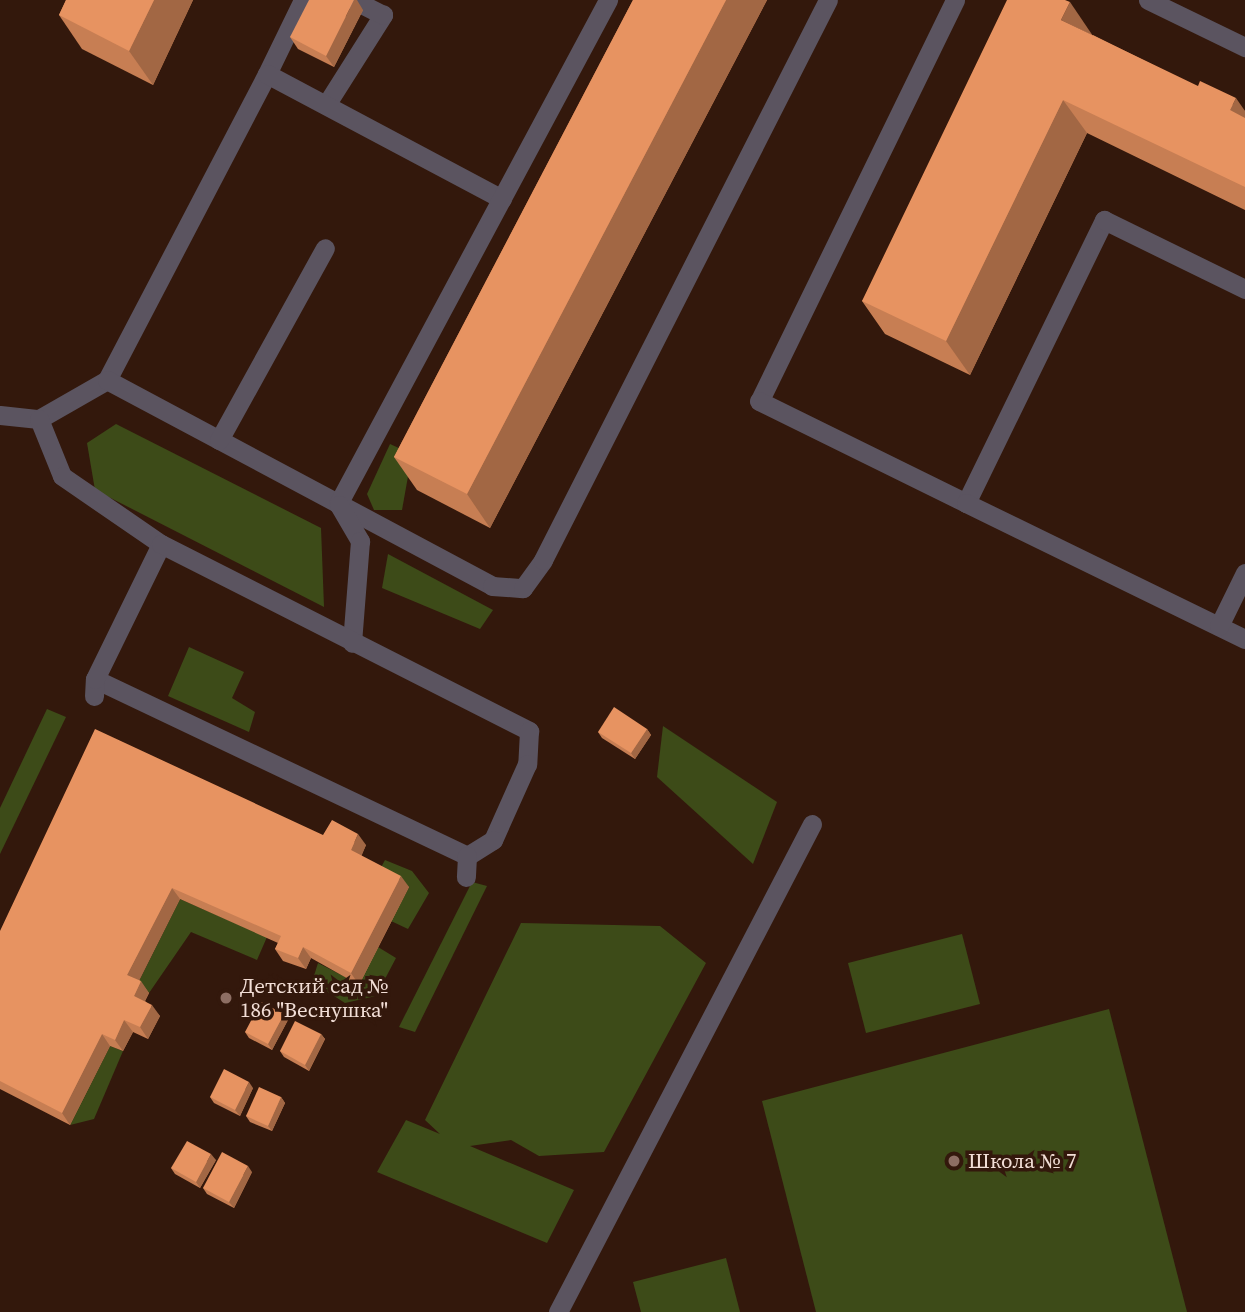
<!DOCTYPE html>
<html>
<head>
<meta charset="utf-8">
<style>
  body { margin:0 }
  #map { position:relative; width:1245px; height:1312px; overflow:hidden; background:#33180c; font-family:"Source Serif 4",serif }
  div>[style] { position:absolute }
  .green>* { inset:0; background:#3d4b18 }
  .lane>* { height:19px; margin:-9.5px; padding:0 9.5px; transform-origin:9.5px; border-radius:9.5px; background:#5b5460 }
  .wall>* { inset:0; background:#c77e53 }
  .shaded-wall>* { inset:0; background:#a26744 }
  .building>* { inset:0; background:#e79361 }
  .dots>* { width:19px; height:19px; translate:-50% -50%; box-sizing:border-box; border:4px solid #33180c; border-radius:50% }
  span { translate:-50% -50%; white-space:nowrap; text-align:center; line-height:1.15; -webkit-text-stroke:7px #33180c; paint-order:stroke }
  .poi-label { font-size:21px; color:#f2ded6 }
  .left { translate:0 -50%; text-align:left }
</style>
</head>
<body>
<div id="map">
  <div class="green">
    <i style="clip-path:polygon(116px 424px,321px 528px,324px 607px,95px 490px,87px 443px)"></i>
    <i style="clip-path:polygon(390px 444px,412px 454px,402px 510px,374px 510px,367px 494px)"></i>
    <i style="clip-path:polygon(388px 554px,493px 610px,480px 629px,382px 588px)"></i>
    <i style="clip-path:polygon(189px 647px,244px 672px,232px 698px,255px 712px,249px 732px,168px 696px)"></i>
    <i style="clip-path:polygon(47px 709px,66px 717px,0 854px,0 808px)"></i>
    <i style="clip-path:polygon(663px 726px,777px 802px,753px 864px,657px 777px)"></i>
    <i style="clip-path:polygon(385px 860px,412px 871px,429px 893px,408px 929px,391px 921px,409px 887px,379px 871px)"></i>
    <i style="clip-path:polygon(472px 882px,487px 886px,415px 1032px,399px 1027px)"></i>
    <i style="clip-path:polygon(180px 899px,267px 937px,257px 960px,191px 932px,149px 993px,136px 987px)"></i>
    <i style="clip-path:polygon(521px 923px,660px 926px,706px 963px,604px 1152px,539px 1156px,511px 1140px,470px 1146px,574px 1190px,547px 1243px,377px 1172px,406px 1120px,440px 1134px,425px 1120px)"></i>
    <i style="clip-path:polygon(962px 934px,980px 1004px,866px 1033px,848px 963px)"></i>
    <i style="clip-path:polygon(378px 947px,396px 958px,376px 996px,345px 1003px,312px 982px,318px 963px,359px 984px)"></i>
    <i style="clip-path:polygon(1109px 1009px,1187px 1312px,816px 1312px,762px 1101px)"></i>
    <i style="clip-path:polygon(110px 1046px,123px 1051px,94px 1119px,70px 1125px)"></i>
    <i style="clip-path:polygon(726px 1258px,740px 1312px,641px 1312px,633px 1282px)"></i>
  </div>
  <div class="lane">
    <i style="left:955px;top:0;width:446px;rotate:116deg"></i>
    <i style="left:759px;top:401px;width:231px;rotate:26.2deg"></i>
    <i style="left:966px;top:503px;width:315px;rotate:-64deg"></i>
    <i style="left:1104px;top:220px;width:157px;rotate:26.1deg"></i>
    <i style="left:1148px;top:0;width:108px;rotate:25.9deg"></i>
    <i style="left:267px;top:74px;width:82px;rotate:-64.1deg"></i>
    <i style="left:326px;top:105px;width:107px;rotate:-57.7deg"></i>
    <i style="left:383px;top:15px;width:34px;rotate:-153deg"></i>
    <i style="left:107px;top:380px;width:345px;rotate:-62.4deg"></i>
    <i style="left:267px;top:74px;width:266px;rotate:28deg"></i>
    <i style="left:0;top:415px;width:39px;rotate:6deg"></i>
    <i style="left:39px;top:419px;width:78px;rotate:-29.8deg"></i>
    <i style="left:107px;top:380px;width:437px;rotate:28.1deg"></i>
    <i style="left:492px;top:586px;width:31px;rotate:4deg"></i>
    <i style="left:523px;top:588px;width:34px;rotate:-54deg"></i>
    <i style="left:543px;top:560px;width:628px;rotate:-63.03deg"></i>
    <i style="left:39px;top:419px;width:61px;rotate:68deg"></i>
    <i style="left:62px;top:476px;width:120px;rotate:34.5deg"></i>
    <i style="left:219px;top:440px;width:219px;rotate:-61.1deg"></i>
    <i style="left:966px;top:503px;width:310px;rotate:26deg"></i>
    <i style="left:338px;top:504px;width:572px;rotate:-61.82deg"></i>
    <i style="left:339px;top:505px;width:42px;rotate:59.7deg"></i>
    <i style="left:360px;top:541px;width:102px;rotate:94.5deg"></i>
    <i style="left:1219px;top:626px;width:59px;rotate:-63.9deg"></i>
    <i style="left:95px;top:679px;width:412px;rotate:25.4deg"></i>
    <i style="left:94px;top:696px;width:17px;rotate:-87deg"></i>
    <i style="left:95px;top:679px;width:150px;rotate:-63.9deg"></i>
    <i style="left:161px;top:544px;width:413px;rotate:26.9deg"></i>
    <i style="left:529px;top:731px;width:33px;rotate:93deg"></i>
    <i style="left:527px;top:764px;width:83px;rotate:114.1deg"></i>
    <i style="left:493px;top:840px;width:31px;rotate:148deg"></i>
    <i style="left:467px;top:856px;width:21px;rotate:93deg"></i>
    <i style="left:558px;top:1312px;width:550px;rotate:-62.5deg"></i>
  </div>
  <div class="wall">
    <i style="clip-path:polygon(66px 0,193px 0,153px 85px,82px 49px,59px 15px)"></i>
    <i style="clip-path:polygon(633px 0,767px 0,490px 528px,417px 490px,394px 457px)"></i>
    <i style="clip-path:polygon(363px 10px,334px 67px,298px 49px,290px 37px)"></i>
    <i style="clip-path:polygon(1093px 35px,1245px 111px,1245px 210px,1087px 133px,970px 375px,885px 334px,862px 301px)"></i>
    <i style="clip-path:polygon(647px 729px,651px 735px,635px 759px,602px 738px,598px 732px)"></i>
    <i style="clip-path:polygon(323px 835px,366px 845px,361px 856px,409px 887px,359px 985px,311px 958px,306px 969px,283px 961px,275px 949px,278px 943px,180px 899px,139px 980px,149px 993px,145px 1001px,160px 1016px,148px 1039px,133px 1032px,123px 1051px,110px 1046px,70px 1125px,0 1089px,0 931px)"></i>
    <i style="clip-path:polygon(284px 1014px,288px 1020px,272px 1050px,249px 1038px,245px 1032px)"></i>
    <i style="clip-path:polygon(321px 1034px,325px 1039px,309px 1071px,284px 1057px,280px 1051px)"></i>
    <i style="clip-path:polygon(253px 1088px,240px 1116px,214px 1103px,210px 1097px)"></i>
    <i style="clip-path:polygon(281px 1097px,285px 1103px,272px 1131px,250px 1122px,246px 1116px)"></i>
    <i style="clip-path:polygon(216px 1160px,200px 1188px,175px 1174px,171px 1168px)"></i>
    <i style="clip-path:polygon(252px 1172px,234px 1208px,207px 1194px,203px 1188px)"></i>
  </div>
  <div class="shaded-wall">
    <i style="clip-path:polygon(154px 0,193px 0,153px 85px,129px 51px)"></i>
    <i style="clip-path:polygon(354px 0,357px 0,363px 10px,334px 67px,326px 56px)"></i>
    <i style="clip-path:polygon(726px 0,767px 0,490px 528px,467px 494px)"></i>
    <i style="clip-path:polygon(1070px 2px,1093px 36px,1061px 20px)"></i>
    <i style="clip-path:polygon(1236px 98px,1245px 111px,1245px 132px,1230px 110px)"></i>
    <i style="clip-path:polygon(1063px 100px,1087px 133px,970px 375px,946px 341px)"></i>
    <i style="clip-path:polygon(647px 729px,651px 735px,635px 759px,631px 753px)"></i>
    <i style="clip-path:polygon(358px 834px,366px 845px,359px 862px,351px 850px)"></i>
    <i style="clip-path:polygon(401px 876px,409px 887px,359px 985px,351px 973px)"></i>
    <i style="clip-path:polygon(172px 888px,180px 899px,136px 987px,127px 975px)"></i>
    <i style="clip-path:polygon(303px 947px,311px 958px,306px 969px,298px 958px)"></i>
    <i style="clip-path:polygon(141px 981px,149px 993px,142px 1007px,134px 996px)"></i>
    <i style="clip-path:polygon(152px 1005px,160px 1016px,148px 1039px,140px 1027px)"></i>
    <i style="clip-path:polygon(284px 1014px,288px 1020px,272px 1050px,268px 1044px)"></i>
    <i style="clip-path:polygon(124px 1020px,133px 1032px,123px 1051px,115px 1040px)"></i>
    <i style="clip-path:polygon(102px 1034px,110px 1046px,70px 1125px,62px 1113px)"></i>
    <i style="clip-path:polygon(321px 1034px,325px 1039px,309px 1071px,305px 1065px)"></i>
    <i style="clip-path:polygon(249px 1082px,253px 1088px,240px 1116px,235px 1110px)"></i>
    <i style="clip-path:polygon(281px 1097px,285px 1103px,272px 1131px,268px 1126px)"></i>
    <i style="clip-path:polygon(211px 1154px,216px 1160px,200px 1188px,196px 1182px)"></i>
    <i style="clip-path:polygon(248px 1166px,252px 1172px,234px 1208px,229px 1202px)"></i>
  </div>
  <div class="building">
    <i style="clip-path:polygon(66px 0,154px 0,129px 51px,59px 15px)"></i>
    <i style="clip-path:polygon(309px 0,354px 0,326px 56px,290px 37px)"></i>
    <i style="clip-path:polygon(633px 0,726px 0,467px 494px,394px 457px)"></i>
    <i style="clip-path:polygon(1007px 0,1065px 0,1070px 2px,1061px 20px,1198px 86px,1200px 81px,1236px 98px,1230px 110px,1245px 118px,1245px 187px,1063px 100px,946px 341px,862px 301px)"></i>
    <i style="clip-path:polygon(614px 707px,647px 729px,631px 753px,598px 732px)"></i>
    <i style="clip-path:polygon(95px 729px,323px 835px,332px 820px,358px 834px,351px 850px,401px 876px,351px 973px,303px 947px,298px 958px,275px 949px,281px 936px,172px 888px,127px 975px,141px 981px,134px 996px,152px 1005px,140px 1027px,124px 1020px,115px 1040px,102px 1034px,62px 1113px,0 1081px,0 931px)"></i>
    <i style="clip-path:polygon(261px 1002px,284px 1014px,268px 1044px,245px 1032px)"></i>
    <i style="clip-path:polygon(295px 1021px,321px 1034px,305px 1065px,280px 1051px)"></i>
    <i style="clip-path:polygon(224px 1069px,249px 1082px,235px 1110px,210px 1097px)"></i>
    <i style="clip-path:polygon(259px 1087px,281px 1097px,268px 1126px,246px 1116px)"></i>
    <i style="clip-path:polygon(187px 1141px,211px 1154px,196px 1182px,171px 1168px)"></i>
    <i style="clip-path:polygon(222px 1152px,248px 1166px,229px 1202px,203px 1188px)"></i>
  </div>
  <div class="dots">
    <i style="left:226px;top:998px;background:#8d6e63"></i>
    <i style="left:954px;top:1161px;background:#8d6e63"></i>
  </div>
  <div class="poi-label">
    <span class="left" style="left:240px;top:998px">Детский сад №<br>186 "Веснушка"</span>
    <span class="left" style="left:968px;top:1161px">Школа № 7</span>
  </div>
</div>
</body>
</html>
